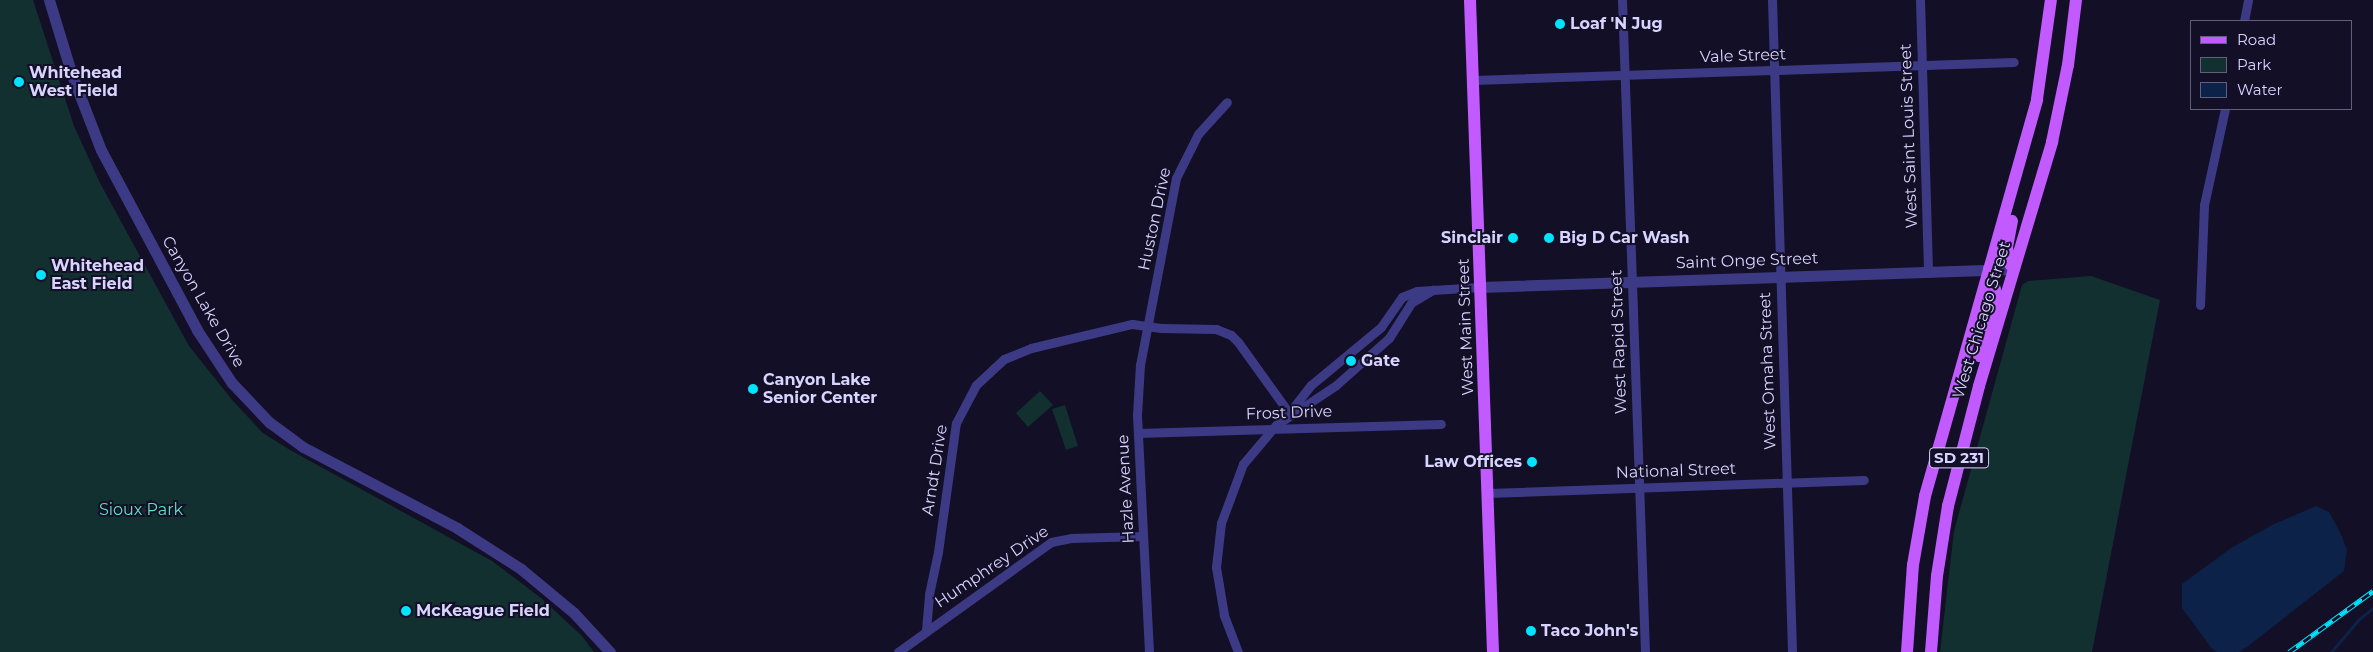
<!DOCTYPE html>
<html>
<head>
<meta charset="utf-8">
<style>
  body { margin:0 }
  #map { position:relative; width:2373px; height:652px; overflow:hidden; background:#130f26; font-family:Montserrat,sans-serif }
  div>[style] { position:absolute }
  .green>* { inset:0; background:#12302f }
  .water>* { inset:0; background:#0c2248 }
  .stream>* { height:3px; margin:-1.5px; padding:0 1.5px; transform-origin:1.5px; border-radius:1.5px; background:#0c2248 }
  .minor>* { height:9px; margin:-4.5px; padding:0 4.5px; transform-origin:4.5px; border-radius:4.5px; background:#3d3a85 }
  .tertiary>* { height:11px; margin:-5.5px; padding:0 5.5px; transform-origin:5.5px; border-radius:5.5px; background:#3d3a85 }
  .primary>* { height:12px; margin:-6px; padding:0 6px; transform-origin:6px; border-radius:6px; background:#c25bff }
  .rail>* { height:5px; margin-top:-2.5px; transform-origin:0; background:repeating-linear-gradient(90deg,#130f26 0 9px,#00e5ff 0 18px); box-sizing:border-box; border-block:1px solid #00e5ff }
  .dots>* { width:14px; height:14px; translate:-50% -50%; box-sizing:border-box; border:2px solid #130f26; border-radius:50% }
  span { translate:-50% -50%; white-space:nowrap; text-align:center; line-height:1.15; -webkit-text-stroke:4px #130f26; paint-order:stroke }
  .shield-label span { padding:1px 4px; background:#130f26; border:1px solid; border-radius:4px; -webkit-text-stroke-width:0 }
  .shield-label { font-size:15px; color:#d9d4ff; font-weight:700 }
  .poi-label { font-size:16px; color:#d9d4ff; font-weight:700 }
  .left { translate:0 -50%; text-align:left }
  .right { translate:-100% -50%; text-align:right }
  .street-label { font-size:16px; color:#d9d4ff }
  .park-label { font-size:16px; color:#5fe0c0 }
  .legend { position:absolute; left:2190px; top:20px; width:162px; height:90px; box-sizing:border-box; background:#130f26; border:1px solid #625e7d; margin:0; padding:6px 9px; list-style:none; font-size:15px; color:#d9d4ff }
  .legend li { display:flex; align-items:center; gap:10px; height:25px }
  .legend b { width:25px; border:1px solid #625e7d }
</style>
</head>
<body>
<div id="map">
  <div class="green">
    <i style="clip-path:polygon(0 0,33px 0,74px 126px,100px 183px,189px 346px,233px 401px,263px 433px,290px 450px,492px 561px,541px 598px,582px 636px,594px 652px,0 652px)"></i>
    <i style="clip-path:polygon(2091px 276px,2160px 300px,2092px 652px,1940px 652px,1954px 531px,2022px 285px,2028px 281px)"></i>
    <i style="clip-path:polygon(1040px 391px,1053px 405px,1028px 427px,1016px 413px)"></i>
    <i style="clip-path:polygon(1065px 405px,1078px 446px,1066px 450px,1052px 409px)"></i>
  </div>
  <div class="water">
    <i style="clip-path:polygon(2316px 506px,2329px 512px,2341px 534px,2347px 550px,2344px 571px,2247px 647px,2239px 652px,2217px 652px,2212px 649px,2182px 608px,2182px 584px,2231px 548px,2272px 525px)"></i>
  </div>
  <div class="stream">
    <i style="left:2331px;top:652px;width:43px;rotate:-49.7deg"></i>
    <i style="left:2359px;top:619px;width:18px;rotate:-38deg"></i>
  </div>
  <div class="minor">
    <i style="left:1622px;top:0;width:652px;rotate:87.98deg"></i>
    <i style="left:1772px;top:0;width:652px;rotate:88.24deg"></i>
    <i style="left:1920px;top:0;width:271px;rotate:88.3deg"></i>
    <i style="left:2244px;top:21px;width:21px;rotate:-79deg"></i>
    <i style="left:1474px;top:80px;width:540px;rotate:-1.91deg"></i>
    <i style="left:2200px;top:305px;width:100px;rotate:-87.7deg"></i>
    <i style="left:2204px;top:205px;width:98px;rotate:-77.7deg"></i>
    <i style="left:1289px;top:413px;width:36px;rotate:-52deg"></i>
    <i style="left:1311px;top:385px;width:91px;rotate:-39.6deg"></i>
    <i style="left:1381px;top:327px;width:37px;rotate:-55deg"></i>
    <i style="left:1402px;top:297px;width:16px;rotate:-22deg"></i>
    <i style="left:1417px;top:291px;width:63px;rotate:-3.6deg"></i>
    <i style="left:1138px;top:433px;width:303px;rotate:-1.7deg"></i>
    <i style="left:1488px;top:493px;width:376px;rotate:-2deg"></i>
    <i style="left:926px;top:630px;width:36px;rotate:-85deg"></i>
    <i style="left:929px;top:594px;width:43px;rotate:-77.9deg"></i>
    <i style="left:938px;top:552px;width:130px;rotate:-82.1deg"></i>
    <i style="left:956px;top:423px;width:43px;rotate:-62.2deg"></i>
    <i style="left:976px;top:385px;width:38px;rotate:-43deg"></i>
    <i style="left:1004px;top:359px;width:29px;rotate:-22deg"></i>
    <i style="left:1031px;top:348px;width:104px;rotate:-13.4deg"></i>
    <i style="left:1132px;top:324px;width:29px;rotate:8deg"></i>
    <i style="left:1161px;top:328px;width:55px;rotate:1deg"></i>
    <i style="left:1216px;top:329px;width:16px;rotate:22deg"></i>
    <i style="left:1231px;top:335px;width:10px;rotate:45deg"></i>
    <i style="left:1238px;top:342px;width:87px;rotate:54.3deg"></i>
    <i style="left:898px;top:652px;width:188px;rotate:-35.7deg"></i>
    <i style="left:1051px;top:542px;width:20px;rotate:-11deg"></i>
    <i style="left:1071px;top:538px;width:72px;rotate:-1.6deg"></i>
    <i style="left:1149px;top:652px;width:237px;rotate:-92.9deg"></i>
    <i style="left:1137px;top:415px;width:50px;rotate:-86.6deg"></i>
    <i style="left:1140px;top:365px;width:190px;rotate:-79.1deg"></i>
    <i style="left:1176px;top:178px;width:49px;rotate:-63.4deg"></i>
    <i style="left:1198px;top:134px;width:43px;rotate:-47.8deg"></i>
    <i style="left:1238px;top:652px;width:40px;rotate:-111deg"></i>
    <i style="left:1224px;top:615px;width:49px;rotate:-99.5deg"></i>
    <i style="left:1216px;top:567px;width:44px;rotate:-83.5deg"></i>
    <i style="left:1221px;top:523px;width:63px;rotate:-69.6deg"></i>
    <i style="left:1243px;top:464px;width:51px;rotate:-49.8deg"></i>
    <i style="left:1276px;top:425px;width:71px;rotate:-33.5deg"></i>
    <i style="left:1335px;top:386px;width:72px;rotate:-41.6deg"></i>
    <i style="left:1389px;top:338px;width:41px;rotate:-57.8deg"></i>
    <i style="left:1411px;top:303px;width:26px;rotate:-31deg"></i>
  </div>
  <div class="tertiary">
    <i style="left:49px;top:0;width:78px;rotate:73deg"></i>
    <i style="left:72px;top:75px;width:80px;rotate:68.9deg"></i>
    <i style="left:101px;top:150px;width:204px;rotate:61.9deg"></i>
    <i style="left:197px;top:330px;width:64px;rotate:56.6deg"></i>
    <i style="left:232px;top:383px;width:54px;rotate:46.5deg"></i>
    <i style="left:269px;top:422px;width:42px;rotate:36.3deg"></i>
    <i style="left:303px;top:447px;width:174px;rotate:27.7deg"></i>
    <i style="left:457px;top:528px;width:76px;rotate:32.6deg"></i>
    <i style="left:521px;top:569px;width:69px;rotate:39.7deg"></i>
    <i style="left:574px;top:613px;width:53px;rotate:47.3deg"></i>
    <i style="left:1480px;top:287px;width:534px;rotate:-1.93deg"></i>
  </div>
  <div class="primary">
    <i style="left:1470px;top:0;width:652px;rotate:87.98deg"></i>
    <i style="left:2012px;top:221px;width:26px;rotate:101deg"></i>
    <i style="left:2007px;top:247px;width:17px;rotate:80deg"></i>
    <i style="left:2010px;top:264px;width:6px;rotate:51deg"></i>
    <i style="left:1979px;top:356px;width:65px;rotate:-74.9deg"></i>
    <i style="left:1996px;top:293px;width:25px;rotate:-106deg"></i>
    <i style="left:1907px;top:652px;width:87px;rotate:-86.1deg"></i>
    <i style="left:1913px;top:565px;width:70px;rotate:-80.1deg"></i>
    <i style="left:1925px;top:496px;width:412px;rotate:-74.2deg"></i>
    <i style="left:2037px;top:99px;width:100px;rotate:-82deg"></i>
    <i style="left:1931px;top:652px;width:76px;rotate:-85.5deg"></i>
    <i style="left:1937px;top:576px;width:71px;rotate:-81.1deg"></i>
    <i style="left:1948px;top:506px;width:124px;rotate:-75.5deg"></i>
    <i style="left:1979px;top:386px;width:255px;rotate:-73.3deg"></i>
    <i style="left:2052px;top:142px;width:79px;rotate:-78.3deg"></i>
    <i style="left:2068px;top:65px;width:65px;rotate:-83deg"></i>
  </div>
  <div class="rail">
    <i style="left:2289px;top:652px;width:104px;rotate:-36deg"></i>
  </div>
  <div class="dots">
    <i style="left:1560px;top:24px;background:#00e5ff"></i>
    <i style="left:19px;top:82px;background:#00e5ff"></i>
    <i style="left:1513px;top:238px;background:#00e5ff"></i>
    <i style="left:1549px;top:238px;background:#00e5ff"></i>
    <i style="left:41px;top:275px;background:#00e5ff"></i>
    <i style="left:1351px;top:361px;background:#00e5ff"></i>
    <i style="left:753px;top:389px;background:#00e5ff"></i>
    <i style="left:1532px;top:462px;background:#00e5ff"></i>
    <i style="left:406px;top:611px;background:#00e5ff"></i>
    <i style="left:1531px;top:631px;background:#00e5ff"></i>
  </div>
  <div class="shield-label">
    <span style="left:1959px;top:458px">SD 231</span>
  </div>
  <div class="poi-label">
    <span class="left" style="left:1570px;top:24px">Loaf 'N Jug</span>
    <span class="left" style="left:29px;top:82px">Whitehead<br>West Field</span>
    <span class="right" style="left:1503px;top:238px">Sinclair</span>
    <span class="left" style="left:1559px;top:238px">Big D Car Wash</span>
    <span class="left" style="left:51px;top:275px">Whitehead<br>East Field</span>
    <span class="left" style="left:1361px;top:361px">Gate</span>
    <span class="left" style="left:763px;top:389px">Canyon Lake<br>Senior Center</span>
    <span class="right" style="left:1522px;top:462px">Law Offices</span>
    <span class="left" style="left:416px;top:611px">McKeague Field</span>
    <span class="left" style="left:1541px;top:631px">Taco John's</span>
  </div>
  <div class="street-label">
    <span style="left:1743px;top:56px;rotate:-2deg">Vale Street</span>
    <span style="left:1909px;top:136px;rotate:-92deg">West Saint Louis Street</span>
    <span style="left:1155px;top:219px;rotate:-78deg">Huston Drive</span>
    <span style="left:1747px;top:261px;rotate:-2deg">Saint Onge Street</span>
    <span style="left:203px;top:302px;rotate:60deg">Canyon Lake Drive</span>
    <span style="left:1982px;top:320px;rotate:-73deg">West Chicago Street</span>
    <span style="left:1466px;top:327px;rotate:-92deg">West Main Street</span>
    <span style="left:1619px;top:342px;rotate:-92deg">West Rapid Street</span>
    <span style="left:1768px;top:371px;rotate:-92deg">West Omaha Street</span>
    <span style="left:1289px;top:413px;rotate:-2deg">Frost Drive</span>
    <span style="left:935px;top:470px;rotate:-81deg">Arndt Drive</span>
    <span style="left:1676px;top:471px;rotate:-2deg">National Street</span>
    <span style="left:1126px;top:489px;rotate:-93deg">Hazle Avenue</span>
    <span style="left:992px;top:567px;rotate:-34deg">Humphrey Drive</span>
  </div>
  <div class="park-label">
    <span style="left:141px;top:510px">Sioux Park</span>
  </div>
  <ul class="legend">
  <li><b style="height:6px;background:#c25bff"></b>Road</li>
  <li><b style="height:14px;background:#12302f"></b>Park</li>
  <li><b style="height:14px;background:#0c2248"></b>Water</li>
  </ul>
</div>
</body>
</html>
